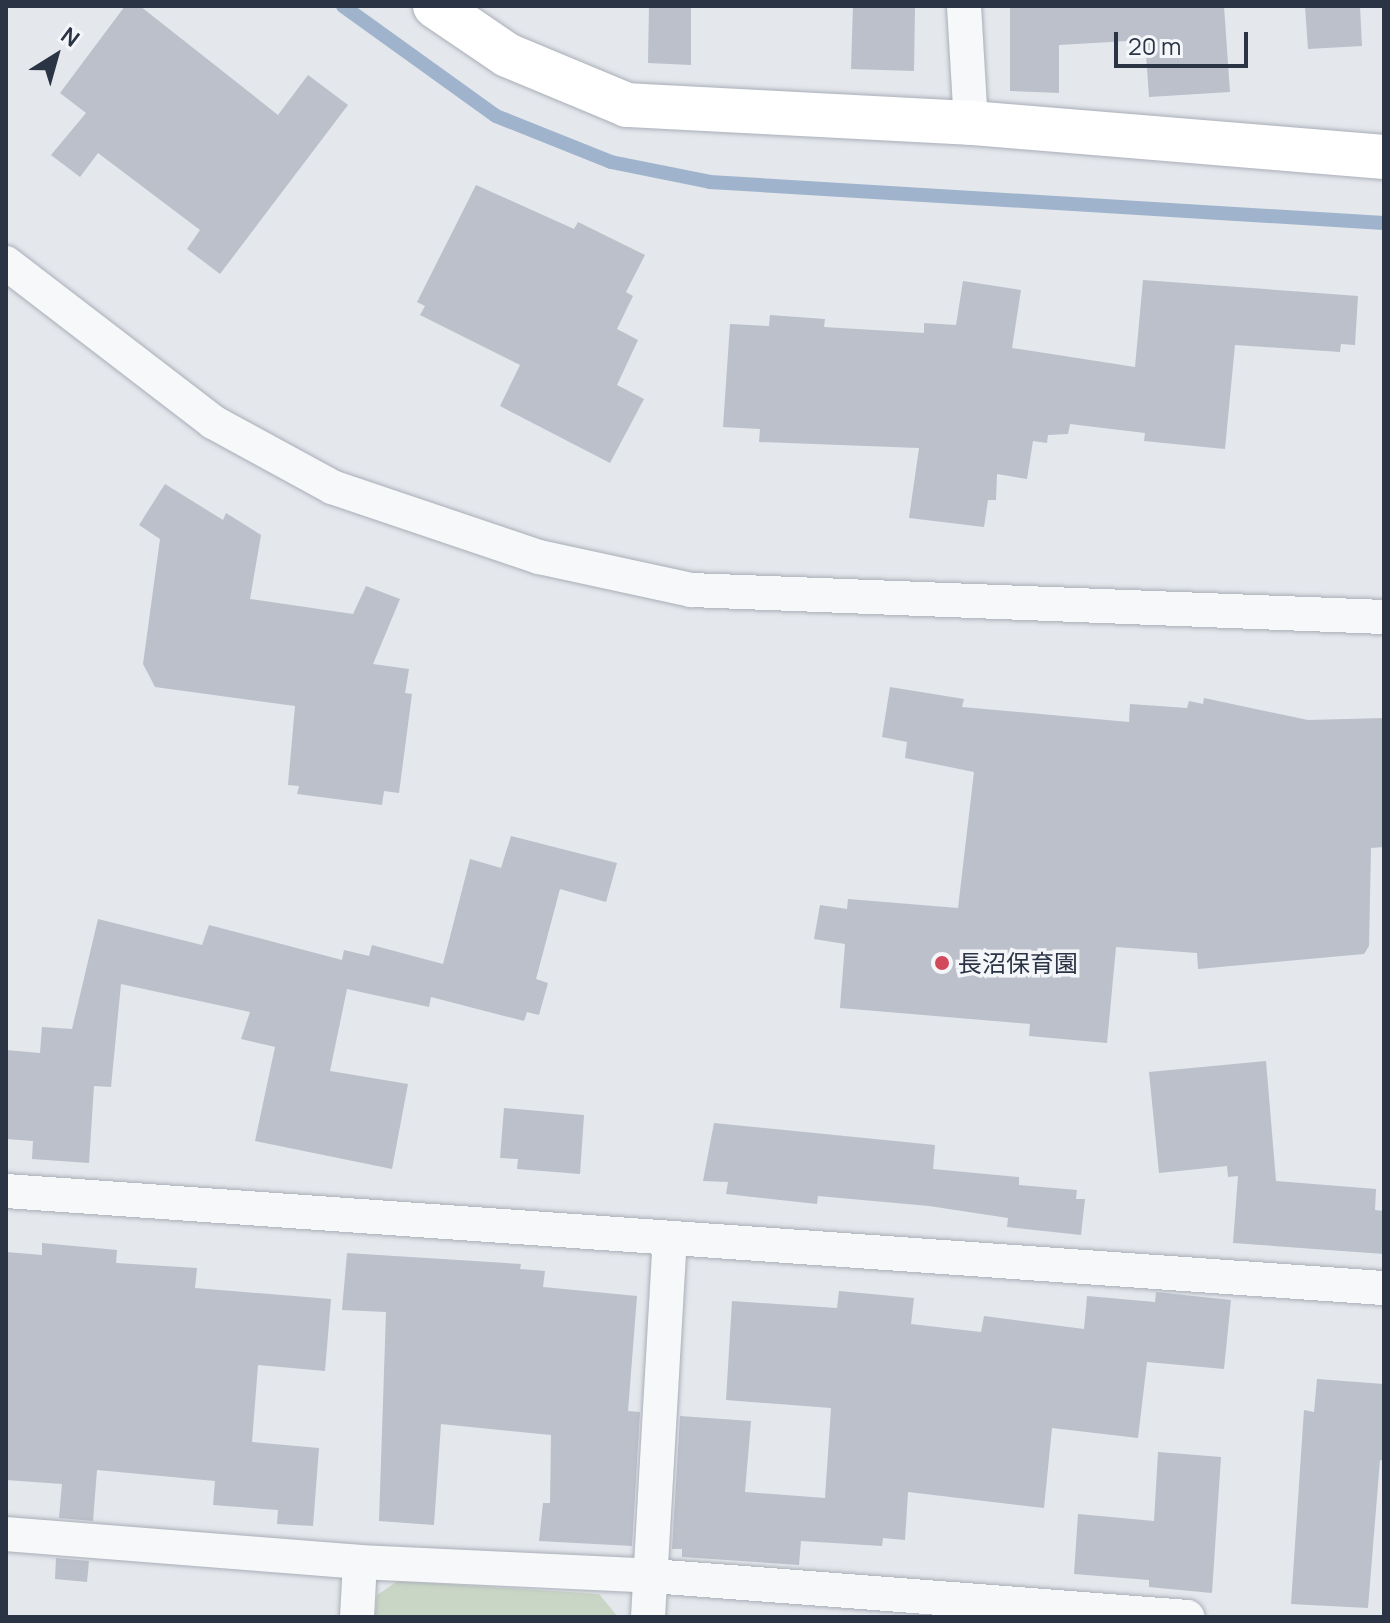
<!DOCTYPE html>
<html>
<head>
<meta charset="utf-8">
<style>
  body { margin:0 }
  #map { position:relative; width:1390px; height:1623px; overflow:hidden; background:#e4e7ec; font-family:Manrope,"Noto Sans JP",sans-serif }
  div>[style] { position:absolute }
  .green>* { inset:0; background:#c9d6c5 }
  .stream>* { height:14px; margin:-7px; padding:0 7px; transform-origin:7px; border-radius:7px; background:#9fb4cc }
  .building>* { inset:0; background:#bbc0ca }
  .roads { filter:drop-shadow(0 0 2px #a9aeb7) drop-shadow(0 0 2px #a9aeb7) }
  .street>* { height:34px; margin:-17px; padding:0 17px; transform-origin:17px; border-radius:17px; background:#f7f8fa }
  .secondary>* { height:44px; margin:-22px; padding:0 22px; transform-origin:22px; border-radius:22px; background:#fff }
  .dots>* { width:22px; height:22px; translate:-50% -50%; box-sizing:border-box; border:4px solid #f4f6f9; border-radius:50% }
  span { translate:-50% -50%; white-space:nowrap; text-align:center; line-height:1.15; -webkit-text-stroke:7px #f4f6f9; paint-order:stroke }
  .poi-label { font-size:24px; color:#2b3445 }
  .left { translate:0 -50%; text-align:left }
  .frame { position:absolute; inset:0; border:8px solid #2b3445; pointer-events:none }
  .north { position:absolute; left:16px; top:16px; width:80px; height:80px; -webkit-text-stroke:6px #f4f6f9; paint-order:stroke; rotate:37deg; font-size:22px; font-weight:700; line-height:32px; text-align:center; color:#2b3445 }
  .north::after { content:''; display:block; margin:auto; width:28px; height:36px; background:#2b3445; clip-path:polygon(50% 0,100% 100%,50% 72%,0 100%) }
  .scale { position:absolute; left:1114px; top:32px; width:134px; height:36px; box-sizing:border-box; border:4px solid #2b3445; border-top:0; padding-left:10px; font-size:24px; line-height:28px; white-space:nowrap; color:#2b3445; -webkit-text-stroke:6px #f4f6f9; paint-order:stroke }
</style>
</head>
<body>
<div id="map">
  <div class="green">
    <i style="clip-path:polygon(398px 1581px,599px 1594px,618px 1617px,375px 1617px,377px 1595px)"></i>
  </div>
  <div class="stream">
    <i style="left:343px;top:6px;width:188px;rotate:35.7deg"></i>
    <i style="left:496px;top:116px;width:124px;rotate:21.8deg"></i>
    <i style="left:611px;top:162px;width:101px;rotate:11.4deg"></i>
    <i style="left:710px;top:182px;width:675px;rotate:3.48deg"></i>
  </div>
  <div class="building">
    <i style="clip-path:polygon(125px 6px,140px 6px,278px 115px,308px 75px,348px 105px,220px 274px,187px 249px,200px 230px,98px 153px,80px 177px,51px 155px,86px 113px,60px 93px)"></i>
    <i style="clip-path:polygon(649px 6px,691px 6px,691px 65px,648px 63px)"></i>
    <i style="clip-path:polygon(853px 6px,915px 6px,914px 71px,851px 69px)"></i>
    <i style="clip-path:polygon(1010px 6px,1224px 6px,1230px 92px,1149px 97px,1145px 40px,1059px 45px,1059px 93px,1010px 91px)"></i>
    <i style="clip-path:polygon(1305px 6px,1360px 6px,1362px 46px,1308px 49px)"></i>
    <i style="clip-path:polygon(476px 185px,574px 229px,578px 222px,645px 255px,626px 292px,633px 296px,617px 329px,638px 340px,617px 385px,644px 399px,610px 463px,500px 406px,520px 365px,420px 315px,425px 306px,417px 302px)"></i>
    <i style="clip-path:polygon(1143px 280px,1358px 296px,1355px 345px,1341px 344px,1340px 352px,1235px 345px,1225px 449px,1144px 441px,1145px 433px,1070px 424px,1068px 434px,1048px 435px,1047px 443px,1033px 441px,1027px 479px,997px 474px,996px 500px,988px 500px,984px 527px,909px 518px,919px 448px,759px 442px,760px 429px,723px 427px,730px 324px,769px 326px,770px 315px,825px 319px,824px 327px,924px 333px,924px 323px,956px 325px,963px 281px,1021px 290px,1012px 348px,1135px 367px)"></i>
    <i style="clip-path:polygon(165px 484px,223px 520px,226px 513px,261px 535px,250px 599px,353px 614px,366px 586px,400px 599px,373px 664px,409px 669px,405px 693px,412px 694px,399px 793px,384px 791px,382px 805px,297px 794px,299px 786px,288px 785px,295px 706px,155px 687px,143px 664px,160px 539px,139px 525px)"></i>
    <i style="clip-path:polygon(890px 687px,964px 699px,962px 707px,1129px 722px,1130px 704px,1187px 708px,1189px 701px,1203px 704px,1204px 698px,1308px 720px,1384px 718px,1384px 847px,1371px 848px,1369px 946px,1364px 954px,1198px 969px,1197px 953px,1116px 947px,1107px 1043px,1029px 1036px,1030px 1024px,840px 1008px,845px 944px,814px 939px,820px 905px,847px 909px,848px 899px,958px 908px,974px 772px,905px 758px,907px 742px,882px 737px)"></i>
    <i style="clip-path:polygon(511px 836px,617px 863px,606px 902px,560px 889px,536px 979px,548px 983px,539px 1015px,527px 1012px,524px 1021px,431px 997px,429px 1007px,347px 989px,330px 1071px,408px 1084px,392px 1169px,255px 1141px,275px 1047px,241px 1039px,250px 1012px,121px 984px,111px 1087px,94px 1086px,89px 1163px,32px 1159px,33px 1141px,6px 1139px,6px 1050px,40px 1053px,42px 1027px,72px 1029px,98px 919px,202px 945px,209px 925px,342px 960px,344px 950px,369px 956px,372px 945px,443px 964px,470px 859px,501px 868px)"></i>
    <i style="clip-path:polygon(1266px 1061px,1276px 1181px,1376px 1189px,1375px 1210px,1384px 1211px,1384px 1254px,1233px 1243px,1238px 1176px,1228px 1177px,1227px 1166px,1159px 1173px,1149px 1072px)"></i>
    <i style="clip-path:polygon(504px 1108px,584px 1115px,580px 1174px,517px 1169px,518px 1159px,500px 1158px)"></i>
    <i style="clip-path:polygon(714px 1123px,935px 1145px,933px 1169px,1019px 1177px,1019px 1185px,1077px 1190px,1076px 1199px,1085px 1199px,1081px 1235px,1007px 1227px,1008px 1218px,929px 1206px,818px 1196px,817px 1204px,726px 1194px,728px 1182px,703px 1181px)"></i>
    <i style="clip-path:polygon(42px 1243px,117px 1250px,116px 1263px,197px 1268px,195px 1288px,331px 1299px,325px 1371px,258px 1365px,252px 1442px,319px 1448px,313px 1526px,277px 1524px,278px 1510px,213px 1505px,215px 1481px,97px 1470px,93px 1521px,59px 1518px,62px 1484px,6px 1480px,6px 1252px,42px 1255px)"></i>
    <i style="clip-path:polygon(347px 1253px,521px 1264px,520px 1269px,545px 1271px,543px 1287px,637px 1296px,628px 1411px,640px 1412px,632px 1546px,539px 1541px,543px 1503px,550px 1503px,551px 1435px,441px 1424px,434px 1525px,379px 1521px,386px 1312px,342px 1310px)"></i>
    <i style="clip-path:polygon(839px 1291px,914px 1298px,911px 1324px,981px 1332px,984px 1316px,1084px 1329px,1087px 1296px,1155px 1302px,1156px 1292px,1231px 1300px,1224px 1369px,1147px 1362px,1138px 1438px,1052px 1428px,1044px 1508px,908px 1492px,905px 1540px,883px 1538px,882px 1546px,801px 1541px,799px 1565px,682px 1557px,682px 1549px,672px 1549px,680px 1416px,751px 1421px,745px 1492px,825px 1498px,831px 1408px,726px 1400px,732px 1301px,837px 1308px)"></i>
    <i style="clip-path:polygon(1317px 1379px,1384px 1384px,1384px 1461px,1380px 1460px,1368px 1608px,1291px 1604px,1304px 1410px,1314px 1412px)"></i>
    <i style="clip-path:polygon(1158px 1452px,1221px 1457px,1212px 1593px,1149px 1587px,1149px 1580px,1074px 1574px,1078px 1514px,1154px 1521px)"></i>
    <i style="clip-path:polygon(56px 1558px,89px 1561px,87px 1582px,55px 1579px)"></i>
  </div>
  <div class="roads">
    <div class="street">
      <i style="left:964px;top:6px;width:117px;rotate:86.6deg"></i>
      <i style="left:6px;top:263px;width:261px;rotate:37.5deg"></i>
      <i style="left:213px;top:422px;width:136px;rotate:28.6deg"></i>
      <i style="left:332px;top:487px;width:219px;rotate:18.7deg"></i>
      <i style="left:539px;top:557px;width:156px;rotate:12.2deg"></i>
      <i style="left:691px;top:590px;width:694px;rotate:2.23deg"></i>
      <i style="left:6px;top:1191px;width:1381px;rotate:4.03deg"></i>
      <i style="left:6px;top:1534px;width:355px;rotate:4.5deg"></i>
      <i style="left:360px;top:1562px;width:292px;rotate:2.7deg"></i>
      <i style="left:652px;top:1576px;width:537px;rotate:4.38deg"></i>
      <i style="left:357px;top:1617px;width:55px;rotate:-86.9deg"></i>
      <i style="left:648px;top:1617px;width:379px;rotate:-86.7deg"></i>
    </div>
    <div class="secondary">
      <i style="left:435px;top:6px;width:87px;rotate:34.2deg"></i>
      <i style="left:507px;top:55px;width:130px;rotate:22.6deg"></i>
      <i style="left:627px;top:105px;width:344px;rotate:3deg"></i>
      <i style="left:971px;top:123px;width:414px;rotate:4.7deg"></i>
    </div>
  </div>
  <div class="dots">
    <i style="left:942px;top:963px;background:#d1495b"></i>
  </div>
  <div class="poi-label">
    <span class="left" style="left:958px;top:963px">長沼保育園</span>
  </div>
  <div class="frame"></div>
  <div class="north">N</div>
  <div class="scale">20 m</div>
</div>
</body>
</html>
